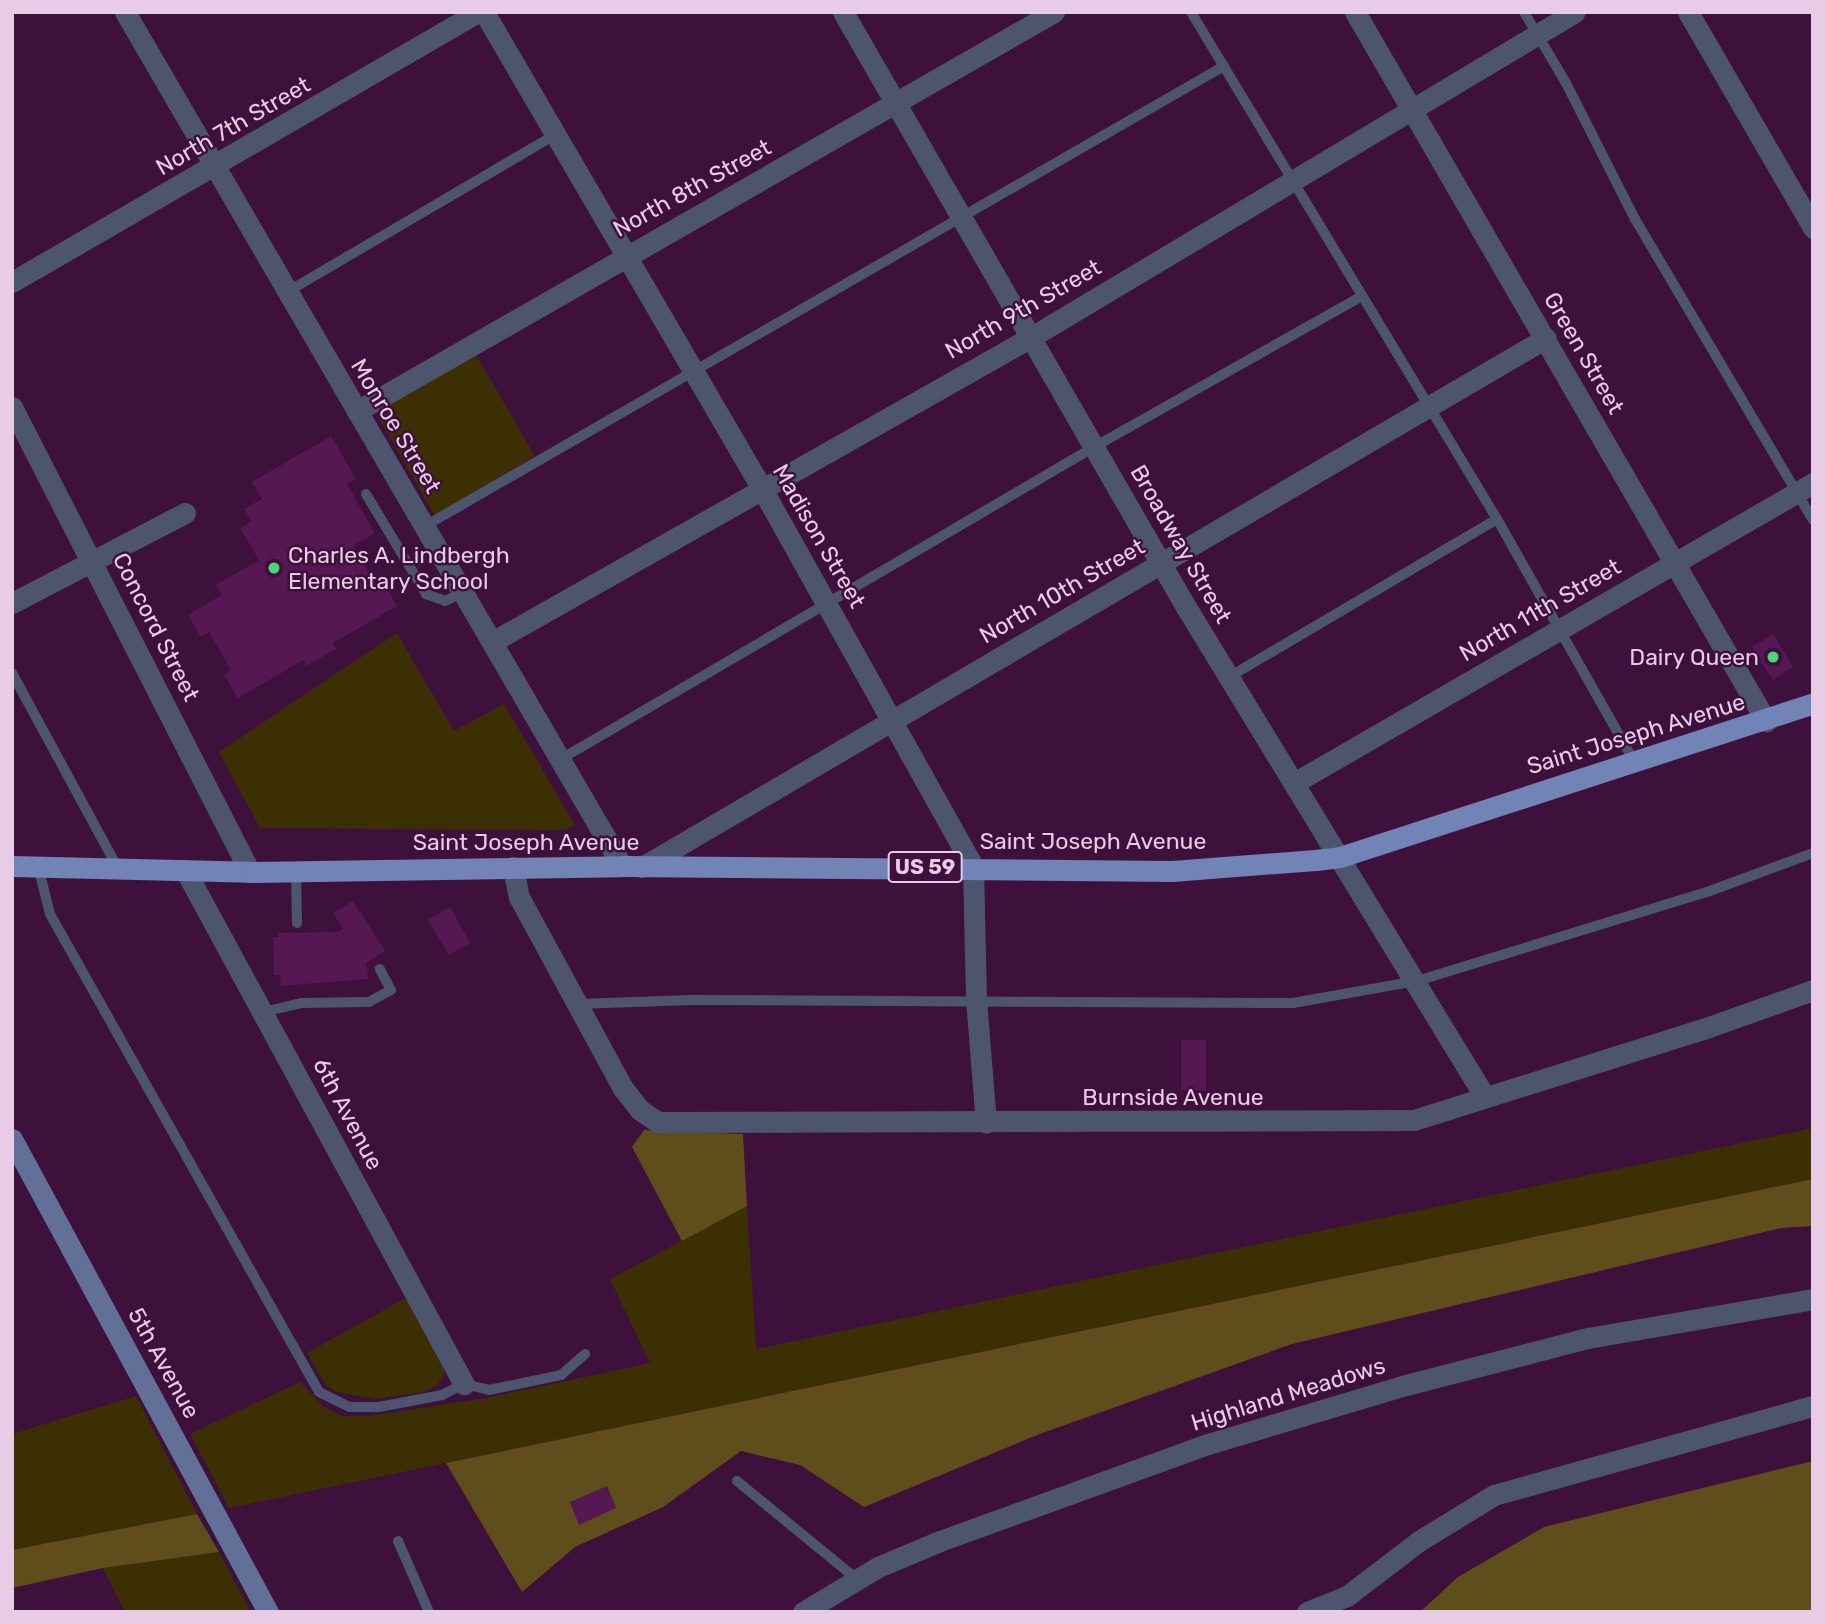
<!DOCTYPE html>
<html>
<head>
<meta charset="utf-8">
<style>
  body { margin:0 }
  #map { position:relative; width:1825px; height:1624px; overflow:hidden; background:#3e103c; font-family:Rubik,sans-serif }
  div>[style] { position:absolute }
  .green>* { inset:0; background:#3d2f04 }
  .forest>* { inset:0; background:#5f4e1c }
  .building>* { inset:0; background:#561852 }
  .lane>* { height:10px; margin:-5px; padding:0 5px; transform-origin:5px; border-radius:5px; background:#4d556e }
  .street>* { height:21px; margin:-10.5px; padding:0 10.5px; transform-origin:10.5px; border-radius:10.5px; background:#4d556e }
  .secondary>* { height:21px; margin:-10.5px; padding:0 10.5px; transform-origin:10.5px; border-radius:10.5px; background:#626f96 }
  .primary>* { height:21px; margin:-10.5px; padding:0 10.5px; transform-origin:10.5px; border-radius:10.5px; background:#7283b5 }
  .dots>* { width:19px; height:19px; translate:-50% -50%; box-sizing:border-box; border:4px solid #3e103c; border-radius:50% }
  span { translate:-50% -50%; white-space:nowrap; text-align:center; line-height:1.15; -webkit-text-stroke:5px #3e103c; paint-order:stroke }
  .shield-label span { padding:2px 5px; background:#3e103c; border:2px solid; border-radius:5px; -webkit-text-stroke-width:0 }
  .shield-label { font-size:21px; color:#e8cbe4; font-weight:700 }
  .street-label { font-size:23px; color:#e8cbe4 }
  .poi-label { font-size:23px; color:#e8cbe4 }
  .left { translate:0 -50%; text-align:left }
  .right { translate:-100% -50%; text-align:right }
  .frame { position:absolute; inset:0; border:14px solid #e8cbe4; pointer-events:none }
</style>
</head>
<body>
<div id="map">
  <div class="green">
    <i style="clip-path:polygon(475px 353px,535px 456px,435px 516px,377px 415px,382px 407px)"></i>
    <i style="clip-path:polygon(397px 633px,454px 731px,504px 704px,575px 825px,565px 830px,260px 828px,219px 752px)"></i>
    <i style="clip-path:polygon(1813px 1128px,1813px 1179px,229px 1508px,190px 1434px,300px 1382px,324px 1407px,342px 1416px,369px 1416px,486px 1398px,650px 1363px,610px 1279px,747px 1206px,756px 1349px)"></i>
    <i style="clip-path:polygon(411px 1295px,444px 1361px,444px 1376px,437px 1385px,425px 1392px,375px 1399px,336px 1392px,325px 1384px,307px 1353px)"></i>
    <i style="clip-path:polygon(136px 1396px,197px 1514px,12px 1550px,12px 1434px)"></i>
    <i style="clip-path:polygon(219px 1552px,251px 1612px,125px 1612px,103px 1568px)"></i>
  </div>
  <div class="forest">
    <i style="clip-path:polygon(644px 1130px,743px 1134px,747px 1206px,682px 1241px,632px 1147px)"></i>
    <i style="clip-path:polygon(1813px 1179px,1813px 1226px,1781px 1228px,1292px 1344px,1037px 1435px,864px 1507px,800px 1465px,741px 1451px,663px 1507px,575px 1547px,522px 1592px,446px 1463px)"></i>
    <i style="clip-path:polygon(1813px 1461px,1813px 1612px,1420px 1612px,1458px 1577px,1544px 1527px)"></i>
    <i style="clip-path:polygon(197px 1514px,219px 1552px,103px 1568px,12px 1588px,12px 1550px)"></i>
  </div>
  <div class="building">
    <i style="clip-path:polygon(331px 436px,356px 479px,347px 484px,375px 533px,353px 546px,376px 584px,382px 581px,397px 606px,333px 643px,336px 649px,306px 666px,303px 660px,238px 698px,224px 675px,231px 670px,209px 632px,201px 637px,188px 615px,222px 595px,216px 585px,259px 560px,240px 528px,252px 521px,244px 509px,262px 499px,252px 482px)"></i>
    <i style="clip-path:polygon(1773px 634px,1793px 667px,1773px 680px,1752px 647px)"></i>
    <i style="clip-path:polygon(353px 901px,385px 951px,366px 963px,369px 979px,280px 986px,281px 975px,274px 975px,273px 937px,279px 937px,278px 933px,338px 932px,343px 929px,333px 913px)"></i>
    <i style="clip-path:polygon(450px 907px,470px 943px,449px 955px,428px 920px)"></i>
    <i style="clip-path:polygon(1181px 1040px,1206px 1040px,1206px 1091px,1181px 1090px)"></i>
    <i style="clip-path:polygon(607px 1486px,616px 1508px,579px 1525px,570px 1502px)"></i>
  </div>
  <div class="lane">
    <i style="left:1191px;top:12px;width:592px;rotate:58.89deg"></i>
    <i style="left:1497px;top:519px;width:278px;rotate:60.5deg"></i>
    <i style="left:1524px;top:12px;width:82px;rotate:59.4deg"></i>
    <i style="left:1566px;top:83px;width:153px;rotate:63.1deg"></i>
    <i style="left:1635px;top:219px;width:350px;rotate:59.4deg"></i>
    <i style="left:287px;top:292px;width:311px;rotate:-30.4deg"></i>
    <i style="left:366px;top:494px;width:117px;rotate:59deg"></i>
    <i style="left:426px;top:594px;width:20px;rotate:20deg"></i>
    <i style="left:445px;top:601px;width:21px;rotate:-25deg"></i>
    <i style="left:425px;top:526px;width:922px;rotate:-29.93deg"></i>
    <i style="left:12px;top:673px;width:220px;rotate:61.5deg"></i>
    <i style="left:1229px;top:677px;width:311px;rotate:-30.5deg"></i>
    <i style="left:561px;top:759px;width:618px;rotate:-30.34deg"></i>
    <i style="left:1094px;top:447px;width:308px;rotate:-29.4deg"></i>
    <i style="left:38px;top:866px;width:49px;rotate:76deg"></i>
    <i style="left:50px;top:914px;width:548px;rotate:60.63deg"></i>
    <i style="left:319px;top:1392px;width:34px;rotate:26deg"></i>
    <i style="left:350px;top:1407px;width:29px"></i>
    <i style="left:379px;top:1407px;width:64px;rotate:-10.8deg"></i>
    <i style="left:442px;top:1395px;width:25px;rotate:-27deg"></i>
    <i style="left:464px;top:1384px;width:26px;rotate:13deg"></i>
    <i style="left:489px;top:1390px;width:74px;rotate:-11.8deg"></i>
    <i style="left:561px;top:1375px;width:32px;rotate:-41deg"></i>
    <i style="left:296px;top:871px;width:52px;rotate:88.9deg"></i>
    <i style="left:577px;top:1004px;width:115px;rotate:-2deg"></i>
    <i style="left:692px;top:1000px;width:601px;rotate:0.29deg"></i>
    <i style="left:1293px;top:1003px;width:126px;rotate:-10.1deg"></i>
    <i style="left:1417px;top:981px;width:303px;rotate:-17.1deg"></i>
    <i style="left:1707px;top:892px;width:113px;rotate:-20.2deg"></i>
    <i style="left:263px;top:1012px;width:39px;rotate:-13deg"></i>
    <i style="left:301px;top:1003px;width:68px;rotate:-0.8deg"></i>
    <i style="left:369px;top:1002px;width:25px;rotate:-29deg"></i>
    <i style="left:391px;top:990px;width:24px;rotate:-118deg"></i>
    <i style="left:737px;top:1481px;width:156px;rotate:39.3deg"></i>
    <i style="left:398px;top:1541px;width:77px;rotate:66.4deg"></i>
  </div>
  <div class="street">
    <i style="left:125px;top:12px;width:988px;rotate:59.8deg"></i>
    <i style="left:484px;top:12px;width:550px;rotate:59.75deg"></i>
    <i style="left:761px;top:487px;width:435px;rotate:60.8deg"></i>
    <i style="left:973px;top:867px;width:132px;rotate:88.7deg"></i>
    <i style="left:976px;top:999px;width:124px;rotate:85.4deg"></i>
    <i style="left:843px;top:12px;width:687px;rotate:60.04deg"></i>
    <i style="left:1186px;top:607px;width:574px;rotate:58.61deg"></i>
    <i style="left:1355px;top:12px;width:820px;rotate:59.9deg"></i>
    <i style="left:1688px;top:12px;width:250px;rotate:59.9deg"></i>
    <i style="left:12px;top:282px;width:539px;rotate:-30.09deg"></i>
    <i style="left:12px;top:407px;width:522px;rotate:62.9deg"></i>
    <i style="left:357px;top:411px;width:803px;rotate:-29.79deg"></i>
    <i style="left:12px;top:603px;width:195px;rotate:-27.5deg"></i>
    <i style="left:492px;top:642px;width:622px;rotate:-29.49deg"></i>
    <i style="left:1033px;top:336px;width:631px;rotate:-30.87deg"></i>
    <i style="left:1294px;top:783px;width:599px;rotate:-30.03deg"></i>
    <i style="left:513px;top:867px;width:31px;rotate:79deg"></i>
    <i style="left:519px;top:897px;width:216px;rotate:61.5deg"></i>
    <i style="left:622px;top:1087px;width:29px;rotate:52deg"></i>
    <i style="left:640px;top:1110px;width:22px;rotate:34deg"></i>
    <i style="left:658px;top:1122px;width:756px;rotate:-0.15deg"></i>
    <i style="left:1414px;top:1120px;width:303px;rotate:-17.5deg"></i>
    <i style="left:1703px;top:1029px;width:117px;rotate:-19.5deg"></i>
    <i style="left:642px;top:867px;width:1047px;rotate:-30.34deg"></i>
    <i style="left:185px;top:870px;width:585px;rotate:61.51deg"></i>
    <i style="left:803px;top:1612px;width:87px;rotate:-31deg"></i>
    <i style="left:878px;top:1567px;width:67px;rotate:-22.8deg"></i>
    <i style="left:940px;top:1541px;width:285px;rotate:-19.9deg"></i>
    <i style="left:1208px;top:1444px;width:202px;rotate:-16.6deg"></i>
    <i style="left:1402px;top:1386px;width:192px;rotate:-14.5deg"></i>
    <i style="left:1588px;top:1338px;width:228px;rotate:-9.8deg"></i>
    <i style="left:1307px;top:1612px;width:43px;rotate:-21.8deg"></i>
    <i style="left:1347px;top:1596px;width:91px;rotate:-37.4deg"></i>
    <i style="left:1419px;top:1541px;width:88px;rotate:-31.5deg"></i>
    <i style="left:1494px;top:1495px;width:331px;rotate:-15.6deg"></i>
  </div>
  <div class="secondary">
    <i style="left:12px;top:1139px;width:538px;rotate:61.58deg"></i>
  </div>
  <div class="primary">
    <i style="left:12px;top:866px;width:238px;rotate:1.4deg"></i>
    <i style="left:250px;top:872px;width:372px;rotate:-0.9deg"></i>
    <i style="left:622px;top:866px;width:550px;rotate:0.52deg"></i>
    <i style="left:1172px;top:871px;width:144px;rotate:-4.4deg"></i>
    <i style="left:1316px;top:860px;width:24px;rotate:-7deg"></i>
    <i style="left:1340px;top:857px;width:497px;rotate:-18deg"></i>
  </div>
  <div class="dots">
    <i style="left:274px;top:568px;background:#4cd676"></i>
    <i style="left:1773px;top:657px;background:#4cd676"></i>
  </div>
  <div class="shield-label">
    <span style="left:925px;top:867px">US 59</span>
  </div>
  <div class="street-label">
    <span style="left:233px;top:126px;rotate:-30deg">North 7th Street</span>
    <span style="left:692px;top:188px;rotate:-29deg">North 8th Street</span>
    <span style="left:1023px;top:309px;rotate:-30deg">North 9th Street</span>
    <span style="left:1584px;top:353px;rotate:60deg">Green Street</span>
    <span style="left:396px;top:426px;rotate:59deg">Monroe Street</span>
    <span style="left:819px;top:536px;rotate:60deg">Madison Street</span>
    <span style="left:1181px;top:544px;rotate:60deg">Broadway Street</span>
    <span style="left:1062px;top:591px;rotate:-30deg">North 10th Street</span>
    <span style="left:1540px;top:610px;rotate:-30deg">North 11th Street</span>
    <span style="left:156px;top:627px;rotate:63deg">Concord Street</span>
    <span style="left:1636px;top:734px;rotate:-17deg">Saint Joseph Avenue</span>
    <span style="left:1093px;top:841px">Saint Joseph Avenue</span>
    <span style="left:526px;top:842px">Saint Joseph Avenue</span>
    <span style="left:1173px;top:1097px">Burnside Avenue</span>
    <span style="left:348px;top:1114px;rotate:62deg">6th Avenue</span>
    <span style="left:164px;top:1363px;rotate:61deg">5th Avenue</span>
    <span style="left:1288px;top:1394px;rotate:-17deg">Highland Meadows</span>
  </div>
  <div class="poi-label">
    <span class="left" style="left:288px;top:568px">Charles A. Lindbergh<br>Elementary School</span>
    <span class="right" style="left:1759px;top:657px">Dairy Queen</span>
  </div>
  <div class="frame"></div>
</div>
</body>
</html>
